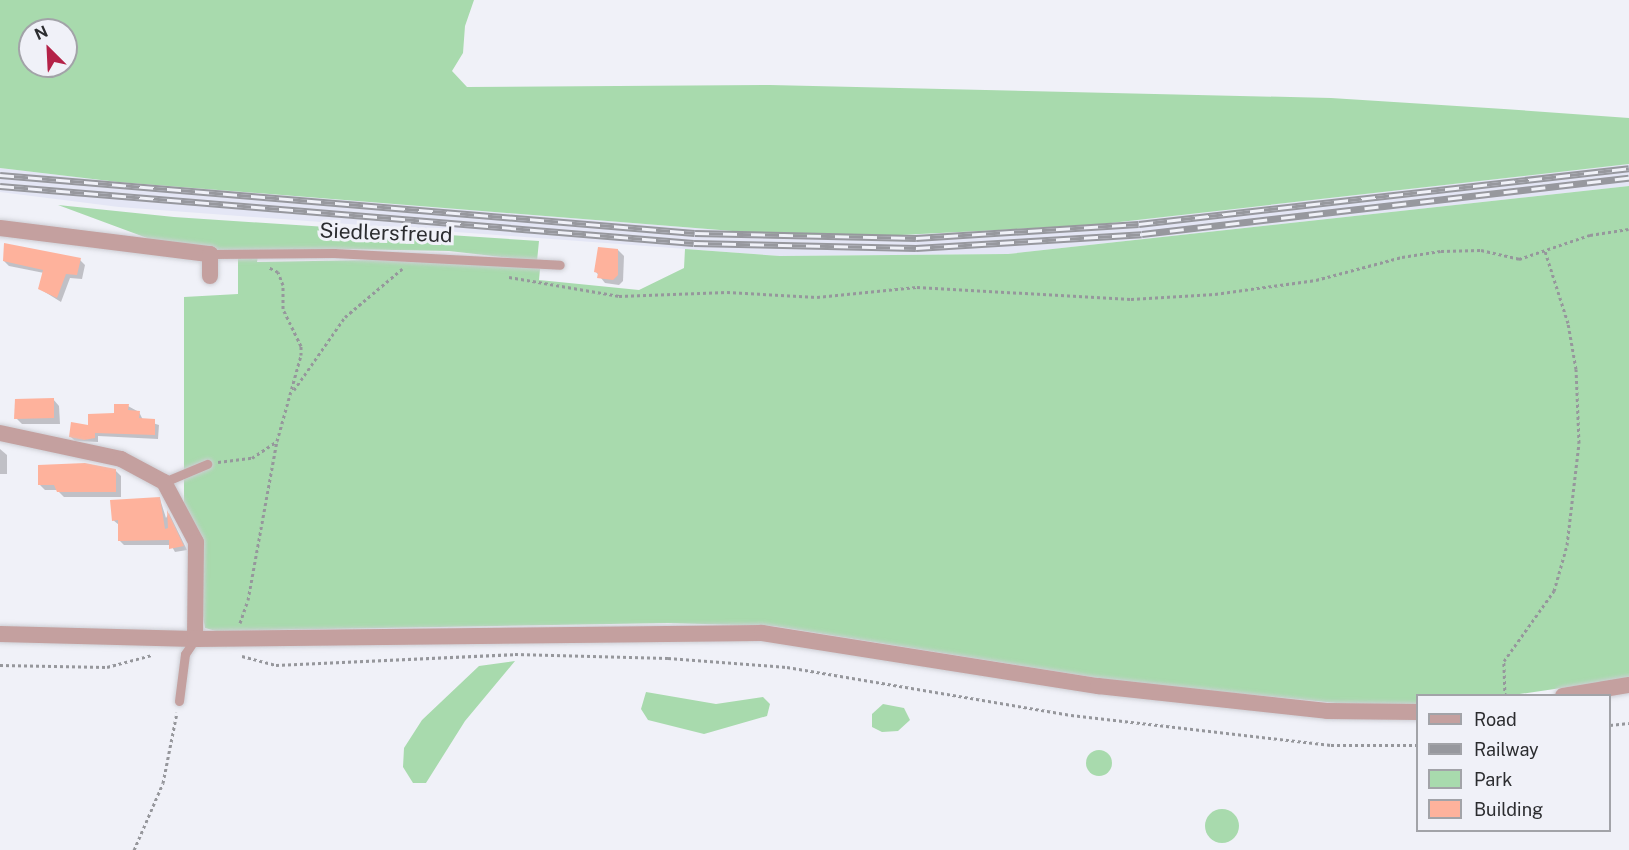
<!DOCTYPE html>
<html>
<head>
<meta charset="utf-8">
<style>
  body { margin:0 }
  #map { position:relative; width:1629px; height:850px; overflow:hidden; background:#f0f1f8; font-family:"Public Sans",sans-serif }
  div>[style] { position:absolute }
  .built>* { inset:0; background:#e4e6f5 }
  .green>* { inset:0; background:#a8daad }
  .round { border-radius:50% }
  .shadow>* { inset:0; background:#0003 }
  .building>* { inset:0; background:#feb29c }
  .path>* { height:3px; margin-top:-1.5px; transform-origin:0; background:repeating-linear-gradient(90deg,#96979c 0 3px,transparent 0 6px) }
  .roads { filter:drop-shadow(0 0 2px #cdced4) drop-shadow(0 0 2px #cdced4) }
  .service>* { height:9px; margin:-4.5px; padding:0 4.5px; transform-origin:4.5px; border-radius:4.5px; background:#c4a09f }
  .minor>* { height:16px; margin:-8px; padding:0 8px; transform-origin:8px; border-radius:8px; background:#c4a09f }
  .tertiary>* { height:16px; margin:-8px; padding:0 8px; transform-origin:8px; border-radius:8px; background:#c4a09f }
  .rail>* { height:7px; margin-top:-3.5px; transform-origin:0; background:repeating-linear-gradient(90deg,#f0f1f8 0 14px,#97989e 0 28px); box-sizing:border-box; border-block:2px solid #97989e }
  span { translate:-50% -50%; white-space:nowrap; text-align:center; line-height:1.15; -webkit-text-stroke:6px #f0f1f8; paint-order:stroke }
  .street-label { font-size:21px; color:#2c2d30 }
  .legend { position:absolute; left:1416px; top:694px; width:195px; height:138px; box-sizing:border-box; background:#f0f1f8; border:2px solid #a2a3a8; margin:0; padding:8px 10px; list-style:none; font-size:18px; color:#2c2d30 }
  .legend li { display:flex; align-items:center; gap:12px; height:30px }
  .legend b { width:30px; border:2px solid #a2a3a8 }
  .north { position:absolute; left:18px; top:18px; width:60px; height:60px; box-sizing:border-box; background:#f0f1f8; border:2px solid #a2a3a8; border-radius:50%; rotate:336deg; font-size:16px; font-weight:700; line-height:24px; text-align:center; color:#2c2d30 }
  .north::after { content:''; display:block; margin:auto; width:21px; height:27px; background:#b42248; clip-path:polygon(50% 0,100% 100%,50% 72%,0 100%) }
</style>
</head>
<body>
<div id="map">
  <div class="built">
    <i style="clip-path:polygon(1629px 164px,1629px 186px,1008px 254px,780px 256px,119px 207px,0 192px,0 168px,118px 182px,784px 235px,881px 236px,1093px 225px)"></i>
  </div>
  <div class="green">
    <i style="clip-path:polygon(evenodd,0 0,474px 0,465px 26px,463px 53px,452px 71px,467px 87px,770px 85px,1331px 98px,1504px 109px,1629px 118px,1629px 164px,1093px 225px,881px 236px,784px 235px,118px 182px,0 168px,0 0,30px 30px,66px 30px,66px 66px,30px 66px,30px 30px)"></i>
    <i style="clip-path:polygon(1629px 186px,1629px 678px,1513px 695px,1418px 696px,1417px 705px,1336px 703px,1129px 683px,773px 626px,668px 623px,216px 631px,205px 628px,184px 504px,184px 297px,238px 294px,238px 254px,174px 248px,58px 205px,174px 217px,539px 241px,537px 261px,449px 251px,341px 249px,259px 252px,257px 262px,371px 260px,512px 265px,540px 269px,539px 280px,639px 290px,684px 268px,685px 249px,780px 256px,1008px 254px)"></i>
    <i style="clip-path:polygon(515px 661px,465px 721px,426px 783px,413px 783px,403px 767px,404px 748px,422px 720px,479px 666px)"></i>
    <i style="clip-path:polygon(646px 692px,716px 704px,763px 697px,770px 704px,767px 716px,704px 734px,648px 720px,641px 709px)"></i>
    <i style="clip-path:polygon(883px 704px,904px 708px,910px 720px,898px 731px,882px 732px,872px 727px,872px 714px)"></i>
    <i class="round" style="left:1086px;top:750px;width:26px;height:26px"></i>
    <i class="round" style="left:1205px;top:809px;width:34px;height:34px"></i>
  </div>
  <div class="shadow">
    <i style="clip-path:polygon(618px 250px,624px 256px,623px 281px,619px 285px,605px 283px,596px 272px)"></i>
    <i style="clip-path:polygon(80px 260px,85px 265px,82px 279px,70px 278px,61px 302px,40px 289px,44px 273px,9px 266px,4px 261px)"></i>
    <i style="clip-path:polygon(53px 399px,59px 406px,60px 424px,22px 424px,16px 418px)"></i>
    <i style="clip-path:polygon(128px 406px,139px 412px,143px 420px,159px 425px,158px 439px,98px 436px,98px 442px,75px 441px,71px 437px)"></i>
    <i style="clip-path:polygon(0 449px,7px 455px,7px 474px,0 474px)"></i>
    <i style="clip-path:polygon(115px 470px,121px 476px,121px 497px,64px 497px,57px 490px,45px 490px,40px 485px)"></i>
    <i style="clip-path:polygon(160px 499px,166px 518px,169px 513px,187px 550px,175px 552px,171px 545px,124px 545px,119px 540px,119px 525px,113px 520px)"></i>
  </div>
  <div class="building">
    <i style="clip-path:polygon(4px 243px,81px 258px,77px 275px,66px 274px,57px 298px,38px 289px,43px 270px,3px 261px)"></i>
    <i style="clip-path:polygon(598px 247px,618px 249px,618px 275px,613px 280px,597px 278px,598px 273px,594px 272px)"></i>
    <i style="clip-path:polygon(54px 398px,54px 418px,14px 419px,15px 399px)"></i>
    <i style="clip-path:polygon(114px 404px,129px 404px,128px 410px,140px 411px,139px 418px,155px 419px,155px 435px,95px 433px,95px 438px,84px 440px,69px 437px,71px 422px,88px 425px,88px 414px,114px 413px)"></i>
    <i style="clip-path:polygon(85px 463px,116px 469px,116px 492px,57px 492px,54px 485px,38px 485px,38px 465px)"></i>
    <i style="clip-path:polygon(160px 497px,165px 529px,168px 528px,167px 510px,184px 546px,169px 549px,169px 540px,118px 541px,118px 520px,112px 521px,110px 500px)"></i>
  </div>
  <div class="path">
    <i style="left:509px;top:277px;width:112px;rotate:9.8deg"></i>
    <i style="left:619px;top:296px;width:108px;rotate:-2.1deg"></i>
    <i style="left:727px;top:292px;width:90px;rotate:3.2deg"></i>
    <i style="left:817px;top:297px;width:100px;rotate:-5.7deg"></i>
    <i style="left:917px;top:287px;width:214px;rotate:3.2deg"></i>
    <i style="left:1131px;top:299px;width:84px;rotate:-3.4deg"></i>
    <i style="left:1215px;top:294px;width:102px;rotate:-7.9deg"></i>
    <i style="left:1316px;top:280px;width:89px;rotate:-15deg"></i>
    <i style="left:1402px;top:257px;width:39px;rotate:-9deg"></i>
    <i style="left:1441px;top:251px;width:40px;rotate:-1.4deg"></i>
    <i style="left:1481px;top:250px;width:39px;rotate:13deg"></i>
    <i style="left:1519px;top:259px;width:75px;rotate:-18.7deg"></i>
    <i style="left:1590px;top:235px;width:39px;rotate:-9deg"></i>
    <i style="left:294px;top:390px;width:89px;rotate:-55.1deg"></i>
    <i style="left:345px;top:317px;width:75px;rotate:-40.1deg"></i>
    <i style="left:218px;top:462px;width:34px;rotate:-7deg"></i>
    <i style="left:252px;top:458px;width:30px;rotate:-34deg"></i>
    <i style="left:240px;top:623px;width:24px;rotate:-71deg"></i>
    <i style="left:248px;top:600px;width:162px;rotate:-79.7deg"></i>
    <i style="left:277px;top:441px;width:89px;rotate:-74.4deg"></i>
    <i style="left:301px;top:355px;width:9px;rotate:-90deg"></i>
    <i style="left:301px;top:346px;width:41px;rotate:-115.9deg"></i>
    <i style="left:283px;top:309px;width:24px;rotate:-90deg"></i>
    <i style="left:283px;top:285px;width:14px;rotate:-111deg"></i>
    <i style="left:278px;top:272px;width:11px;rotate:-153deg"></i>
    <i style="left:242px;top:656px;width:35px;rotate:15deg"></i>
    <i style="left:276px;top:665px;width:239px;rotate:-2.6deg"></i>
    <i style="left:515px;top:654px;width:153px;rotate:1.5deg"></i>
    <i style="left:668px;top:658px;width:119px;rotate:4.3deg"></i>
    <i style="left:787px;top:667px;width:288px;rotate:9.6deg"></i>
    <i style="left:1071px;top:715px;width:262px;rotate:6.6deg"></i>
    <i style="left:1331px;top:745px;width:87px"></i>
    <i style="left:0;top:665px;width:107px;rotate:1.1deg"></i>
    <i style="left:107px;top:667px;width:47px;rotate:-14.9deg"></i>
    <i style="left:1505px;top:696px;width:35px;rotate:-92deg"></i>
    <i style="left:1504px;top:661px;width:86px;rotate:-54.5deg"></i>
    <i style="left:1554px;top:591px;width:48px;rotate:-74.2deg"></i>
    <i style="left:1567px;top:545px;width:103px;rotate:-83.3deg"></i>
    <i style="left:1579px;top:443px;width:74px;rotate:-92.3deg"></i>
    <i style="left:1576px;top:369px;width:47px;rotate:-99.9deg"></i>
    <i style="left:1568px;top:323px;width:76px;rotate:-107.7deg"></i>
    <i style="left:1610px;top:725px;width:19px;rotate:-6deg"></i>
    <i style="left:134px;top:850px;width:73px;rotate:-66.6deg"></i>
    <i style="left:163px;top:783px;width:72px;rotate:-78.8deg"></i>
  </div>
  <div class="roads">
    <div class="service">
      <i style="left:210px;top:254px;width:124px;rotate:-0.5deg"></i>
      <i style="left:334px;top:253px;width:226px;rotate:3deg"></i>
      <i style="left:164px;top:482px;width:47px;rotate:-22.7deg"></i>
      <i style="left:179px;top:701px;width:47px;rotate:-82.7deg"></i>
      <i style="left:185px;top:654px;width:18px;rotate:-56deg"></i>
    </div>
    <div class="minor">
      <i style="left:0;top:228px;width:212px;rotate:7.1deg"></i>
      <i style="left:210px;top:254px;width:22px;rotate:90deg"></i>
      <i style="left:0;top:433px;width:124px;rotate:12.1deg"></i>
      <i style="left:121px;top:459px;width:49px;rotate:28.1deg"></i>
      <i style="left:164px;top:482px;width:68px;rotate:61.9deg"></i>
      <i style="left:196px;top:542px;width:97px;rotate:90.6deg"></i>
    </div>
    <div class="tertiary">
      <i style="left:0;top:634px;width:195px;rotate:1.5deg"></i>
      <i style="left:195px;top:639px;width:567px;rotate:-0.61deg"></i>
      <i style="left:762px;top:633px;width:340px;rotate:9deg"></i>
      <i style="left:1098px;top:686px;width:230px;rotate:6.2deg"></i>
      <i style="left:1327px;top:711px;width:91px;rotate:0.6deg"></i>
      <i style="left:1563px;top:696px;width:67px;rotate:-9.5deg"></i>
    </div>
  </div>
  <div class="rail">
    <i style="left:0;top:175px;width:697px;rotate:4.77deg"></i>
    <i style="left:695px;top:233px;width:221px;rotate:1.3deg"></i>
    <i style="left:916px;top:238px;width:223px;rotate:-3.6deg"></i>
    <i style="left:1139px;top:224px;width:493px;rotate:-6.5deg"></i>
    <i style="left:0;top:186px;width:696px;rotate:4.7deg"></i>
    <i style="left:694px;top:243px;width:222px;rotate:1.3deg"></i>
    <i style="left:916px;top:248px;width:226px;rotate:-3.5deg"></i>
    <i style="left:1142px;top:234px;width:490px;rotate:-6.6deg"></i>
  </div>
  <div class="street-label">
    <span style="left:386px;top:233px;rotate:2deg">Siedlersfreud</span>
  </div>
  <ul class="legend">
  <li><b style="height:8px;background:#c4a09f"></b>Road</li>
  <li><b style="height:8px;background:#97989e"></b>Railway</li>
  <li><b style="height:16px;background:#a8daad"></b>Park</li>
  <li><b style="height:16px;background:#feb29c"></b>Building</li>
  </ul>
  <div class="north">N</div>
</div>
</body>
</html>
